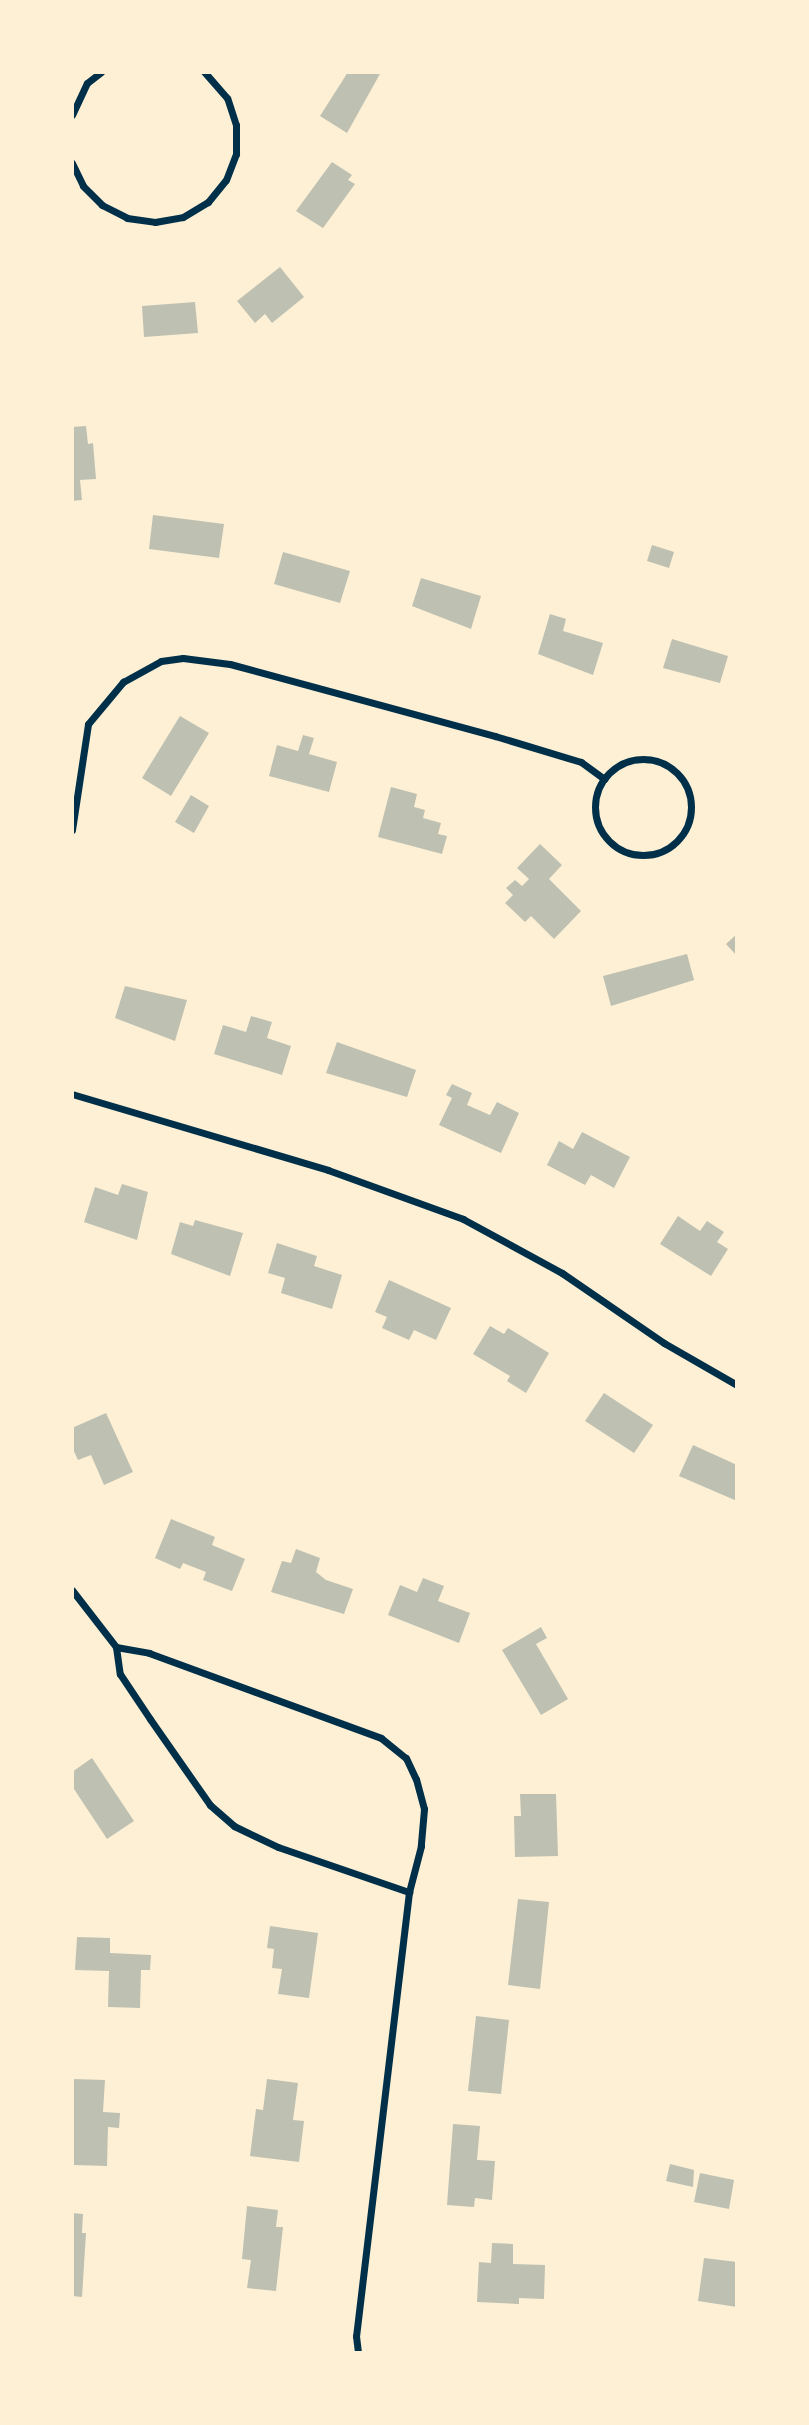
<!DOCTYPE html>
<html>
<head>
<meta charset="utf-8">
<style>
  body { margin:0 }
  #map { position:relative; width:809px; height:2425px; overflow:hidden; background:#fdf0d5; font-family:"Times New Roman",serif }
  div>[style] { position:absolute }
  .building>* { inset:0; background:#bec0b2 }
  .minor>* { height:7px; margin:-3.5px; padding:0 3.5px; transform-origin:3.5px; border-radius:3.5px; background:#003049 }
  .minor>.ring { margin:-3.5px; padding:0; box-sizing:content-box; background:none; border:7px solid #003049; border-radius:50% }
  span { translate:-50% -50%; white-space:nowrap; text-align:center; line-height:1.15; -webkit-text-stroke:5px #fdf0d5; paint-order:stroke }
  .frame { position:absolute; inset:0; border:74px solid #fdf0d5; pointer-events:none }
</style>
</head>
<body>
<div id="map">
  <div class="building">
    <i style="clip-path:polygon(348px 72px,381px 72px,347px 133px,320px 116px)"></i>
    <i style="clip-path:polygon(332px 162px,352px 175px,348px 180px,355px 184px,323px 228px,296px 211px)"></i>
    <i style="clip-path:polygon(280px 267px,304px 297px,272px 323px,265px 314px,255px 323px,237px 301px)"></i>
    <i style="clip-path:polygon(195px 302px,198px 333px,144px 337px,142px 306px)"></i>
    <i style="clip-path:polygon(86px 426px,88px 444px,93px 443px,96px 479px,80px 480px,82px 500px,72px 501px,72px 427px)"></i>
    <i style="clip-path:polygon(153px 515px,224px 524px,219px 558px,149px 549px)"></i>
    <i style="clip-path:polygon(652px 545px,674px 552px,669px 568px,647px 561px)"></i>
    <i style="clip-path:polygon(283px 552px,350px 571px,340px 603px,274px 584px)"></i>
    <i style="clip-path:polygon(421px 578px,481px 596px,471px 629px,412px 606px)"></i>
    <i style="clip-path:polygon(550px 614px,566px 619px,563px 631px,603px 643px,593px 675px,538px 654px)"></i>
    <i style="clip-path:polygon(672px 639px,728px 656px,720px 683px,663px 668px)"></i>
    <i style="clip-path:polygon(180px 716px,209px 733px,171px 796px,142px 778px)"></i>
    <i style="clip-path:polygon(303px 735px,314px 738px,309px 754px,337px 762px,329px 792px,269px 776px,277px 745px,298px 751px)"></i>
    <i style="clip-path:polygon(391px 787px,417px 794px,414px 807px,425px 810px,423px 818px,441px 823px,438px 834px,447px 836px,442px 854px,378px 837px)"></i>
    <i style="clip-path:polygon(191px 795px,209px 806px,194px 833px,175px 822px)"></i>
    <i style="clip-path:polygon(540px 844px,562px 865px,549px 879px,581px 911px,554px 939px,531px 916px,525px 922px,505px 903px,513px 895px,506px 888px,515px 880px,522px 886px,529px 879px,517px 868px)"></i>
    <i style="clip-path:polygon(737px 934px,737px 956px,726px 944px)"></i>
    <i style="clip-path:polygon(687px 954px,694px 980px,611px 1006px,603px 976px)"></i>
    <i style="clip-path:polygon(125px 986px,187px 1000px,175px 1041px,115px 1018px)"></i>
    <i style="clip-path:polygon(251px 1016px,272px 1022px,267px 1038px,291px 1046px,282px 1075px,214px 1054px,223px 1025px,246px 1032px)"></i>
    <i style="clip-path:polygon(337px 1042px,416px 1070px,407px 1097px,326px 1073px)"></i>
    <i style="clip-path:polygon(452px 1084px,472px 1093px,467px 1105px,490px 1115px,497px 1102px,519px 1113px,501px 1153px,439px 1125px,452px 1098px,446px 1095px)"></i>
    <i style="clip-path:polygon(582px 1132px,630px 1157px,614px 1188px,591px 1175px,585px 1185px,547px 1165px,559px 1141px,573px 1149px)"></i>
    <i style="clip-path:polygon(122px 1184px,148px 1192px,137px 1240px,84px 1222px,95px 1187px,118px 1195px)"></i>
    <i style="clip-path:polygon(678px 1216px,700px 1231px,707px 1221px,724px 1232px,717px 1242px,728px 1249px,711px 1276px,660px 1244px)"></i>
    <i style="clip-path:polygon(195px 1220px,243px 1233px,230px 1276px,171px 1254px,180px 1222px,193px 1226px)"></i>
    <i style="clip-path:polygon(277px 1243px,317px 1256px,314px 1266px,342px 1275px,332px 1309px,281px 1293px,285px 1278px,268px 1273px)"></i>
    <i style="clip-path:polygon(389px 1280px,451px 1308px,436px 1340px,414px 1330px,409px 1340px,382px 1328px,387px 1317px,375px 1312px)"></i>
    <i style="clip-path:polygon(490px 1326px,504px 1334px,508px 1328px,549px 1353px,526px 1393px,507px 1381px,510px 1376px,473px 1354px)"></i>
    <i style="clip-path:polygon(604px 1393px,653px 1425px,634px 1453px,585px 1421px)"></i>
    <i style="clip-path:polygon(106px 1413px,133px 1472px,104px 1485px,91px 1455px,78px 1460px,72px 1447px,72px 1428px)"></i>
    <i style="clip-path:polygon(693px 1445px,737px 1465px,737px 1501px,679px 1476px)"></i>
    <i style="clip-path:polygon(171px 1519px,215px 1537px,212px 1545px,245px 1559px,232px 1591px,203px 1580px,206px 1572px,183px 1563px,180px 1569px,155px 1558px)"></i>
    <i style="clip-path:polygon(296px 1549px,320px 1558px,316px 1572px,326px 1580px,353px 1589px,344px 1614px,271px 1592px,282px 1561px,291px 1563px)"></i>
    <i style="clip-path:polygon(423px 1578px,444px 1586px,438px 1601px,470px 1613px,459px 1643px,388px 1615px,400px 1585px,417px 1592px)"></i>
    <i style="clip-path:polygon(541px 1627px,547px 1638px,536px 1644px,568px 1699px,541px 1715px,502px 1650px)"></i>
    <i style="clip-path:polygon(92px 1758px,134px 1821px,107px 1839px,72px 1786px,72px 1772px)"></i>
    <i style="clip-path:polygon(520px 1794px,556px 1794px,558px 1856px,515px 1857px,514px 1816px,521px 1816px)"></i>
    <i style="clip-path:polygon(518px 1899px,549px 1902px,540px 1989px,508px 1985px)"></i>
    <i style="clip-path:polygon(270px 1926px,318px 1933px,309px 1998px,278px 1994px,282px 1969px,272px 1968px,274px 1949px,267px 1948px)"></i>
    <i style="clip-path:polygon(77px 1937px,110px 1938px,110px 1953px,151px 1955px,150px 1970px,141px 1970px,140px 2008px,108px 2007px,109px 1971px,75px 1970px)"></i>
    <i style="clip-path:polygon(476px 2016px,509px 2020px,501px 2094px,468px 2091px)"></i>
    <i style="clip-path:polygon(73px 2079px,105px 2080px,103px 2112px,120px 2113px,119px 2128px,108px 2127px,107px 2166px,74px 2165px)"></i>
    <i style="clip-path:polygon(267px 2079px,298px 2083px,293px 2120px,304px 2121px,299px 2162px,250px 2156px,256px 2109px,263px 2110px)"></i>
    <i style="clip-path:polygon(453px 2124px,480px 2126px,477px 2160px,495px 2161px,492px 2200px,475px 2198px,474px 2207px,447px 2205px)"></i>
    <i style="clip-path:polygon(670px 2164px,694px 2170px,693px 2187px,666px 2181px)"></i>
    <i style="clip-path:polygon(700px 2173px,734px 2180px,729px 2209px,694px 2202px)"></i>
    <i style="clip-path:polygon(247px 2206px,278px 2210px,276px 2227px,283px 2227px,276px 2291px,247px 2288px,251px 2260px,242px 2259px)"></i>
    <i style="clip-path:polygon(72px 2213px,83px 2214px,82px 2233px,86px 2233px,82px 2297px,72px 2296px)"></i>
    <i style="clip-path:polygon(492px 2243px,513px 2244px,513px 2264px,545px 2265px,544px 2299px,519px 2298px,519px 2304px,477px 2302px,479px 2262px,491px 2263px)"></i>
    <i style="clip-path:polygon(704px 2258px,737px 2262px,737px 2307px,698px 2301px)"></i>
  </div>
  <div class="minor">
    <i style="left:72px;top:115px;width:35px;rotate:-65deg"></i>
    <i style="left:87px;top:83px;width:18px;rotate:-38deg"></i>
    <i style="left:72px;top:163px;width:25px;rotate:64deg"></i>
    <i style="left:83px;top:186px;width:27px;rotate:45deg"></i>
    <i style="left:102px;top:205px;width:28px;rotate:27deg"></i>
    <i style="left:127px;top:218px;width:28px;rotate:8deg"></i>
    <i style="left:155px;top:222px;width:28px;rotate:-10deg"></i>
    <i style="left:183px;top:217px;width:29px;rotate:-31deg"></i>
    <i style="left:208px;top:202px;width:28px;rotate:-51deg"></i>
    <i style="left:226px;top:180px;width:28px;rotate:-69deg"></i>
    <i style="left:236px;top:154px;width:29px;rotate:-90deg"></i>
    <i style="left:236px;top:125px;width:28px;rotate:-108deg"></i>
    <i style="left:227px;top:98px;width:35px;rotate:-131deg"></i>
    <i class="ring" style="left:595px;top:759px;width:89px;height:89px"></i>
    <i style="left:72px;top:830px;width:107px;rotate:-81.4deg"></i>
    <i style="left:88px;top:724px;width:55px;rotate:-50.2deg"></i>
    <i style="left:123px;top:682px;width:43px;rotate:-28.9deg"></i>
    <i style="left:161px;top:661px;width:22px;rotate:-8deg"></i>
    <i style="left:183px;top:658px;width:47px;rotate:7.3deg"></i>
    <i style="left:230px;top:664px;width:275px;rotate:15.2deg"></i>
    <i style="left:495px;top:736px;width:90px;rotate:16.8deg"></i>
    <i style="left:581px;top:762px;width:29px;rotate:36deg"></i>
    <i style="left:72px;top:1094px;width:267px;rotate:16.5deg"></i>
    <i style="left:328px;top:1170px;width:144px;rotate:19.9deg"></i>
    <i style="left:463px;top:1219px;width:113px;rotate:28.6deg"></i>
    <i style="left:562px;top:1273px;width:124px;rotate:34.5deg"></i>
    <i style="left:664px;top:1343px;width:84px;rotate:29.9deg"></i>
    <i style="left:72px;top:1590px;width:72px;rotate:52.3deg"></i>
    <i style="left:116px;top:1647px;width:34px;rotate:10deg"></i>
    <i style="left:149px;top:1653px;width:247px;rotate:20.1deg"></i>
    <i style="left:381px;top:1738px;width:32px;rotate:39deg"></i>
    <i style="left:406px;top:1758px;width:23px;rotate:65deg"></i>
    <i style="left:416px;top:1779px;width:31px;rotate:75deg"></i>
    <i style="left:424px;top:1809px;width:37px;rotate:95deg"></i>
    <i style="left:421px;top:1846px;width:48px;rotate:104.6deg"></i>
    <i style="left:409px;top:1892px;width:447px;rotate:96.8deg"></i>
    <i style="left:356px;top:2336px;width:17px;rotate:83deg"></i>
    <i style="left:116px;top:1647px;width:27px;rotate:82deg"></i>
    <i style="left:120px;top:1674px;width:54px;rotate:56.3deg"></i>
    <i style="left:150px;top:1719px;width:105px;rotate:55.1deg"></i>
    <i style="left:210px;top:1805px;width:32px;rotate:41deg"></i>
    <i style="left:234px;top:1826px;width:49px;rotate:25.5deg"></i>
    <i style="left:278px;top:1847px;width:139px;rotate:19deg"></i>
  </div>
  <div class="frame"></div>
</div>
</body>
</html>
